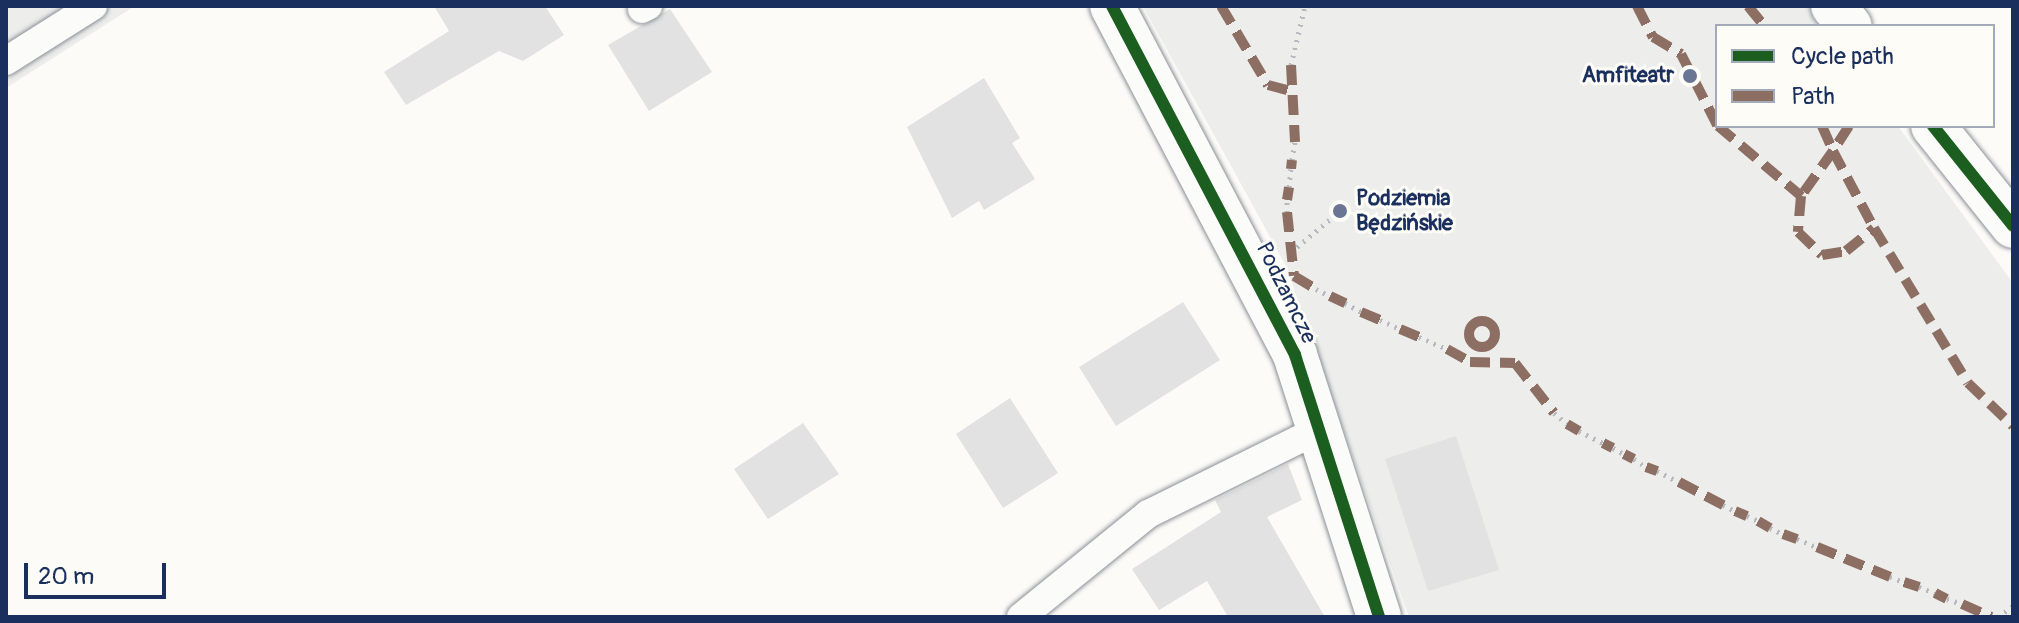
<!DOCTYPE html>
<html>
<head>
<meta charset="utf-8">
<style>
  body { margin:0 }
  #map { position:relative; width:2019px; height:623px; overflow:hidden; background:#fcfbf8; font-family:Pangolin,sans-serif }
  div>[style] { position:absolute }
  .green>* { inset:0; background:#ededec }
  .building>* { inset:0; background:#e2e2e2 }
  .path>* { height:5px; margin-top:-2.5px; transform-origin:0; background:repeating-linear-gradient(90deg,#b6b9bd 0 2px,transparent 0 8px) }
  .roads { filter:drop-shadow(0 0 2px #8c9097) drop-shadow(0 0 2px #8c9097) }
  .lane>* { height:28px; margin:-14px; padding:0 14px; transform-origin:14px; border-radius:14px; background:#fbfbf9 }
  .street>* { height:44px; margin:-22px; padding:0 22px; transform-origin:22px; border-radius:22px; background:#fbfbf9 }
  .quiet>* { height:10px; margin-top:-5px; transform-origin:0; background:repeating-linear-gradient(90deg,#8d6e63 0 20px,transparent 0 30px) }
  .quiet>.ring { margin:-5px; padding:0; box-sizing:content-box; background:none; border:10px solid #8d6e63; border-radius:50% }
  .cycleway>* { height:12px; margin:-6px; padding:0 6px; transform-origin:6px; border-radius:6px; background:#1b5e20 }
  .dots>* { width:22px; height:22px; translate:-50% -50%; box-sizing:border-box; border:4px solid #fdfcf7; border-radius:50% }
  span { translate:-50% -50%; white-space:nowrap; text-align:center; line-height:1.15; -webkit-text-stroke:6px #fdfcf7; paint-order:stroke }
  .poi-label { font-size:22px; color:#1b2f5e; font-weight:700 }
  .right { translate:-100% -50%; text-align:right }
  .left { translate:0 -50%; text-align:left }
  .street-label { font-size:22px; color:#1b2f5e }
  .frame { position:absolute; inset:0; border:8px solid #1b2f5e; pointer-events:none }
  .legend { position:absolute; left:1715px; top:24px; width:280px; height:104px; box-sizing:border-box; background:#fdfcf7; border:2px solid #a3aaba; margin:0; padding:10px 14px; list-style:none; font-size:24px; color:#1b2f5e }
  .legend li { display:flex; align-items:center; gap:16px; height:40px }
  .legend b { width:40px; border:2px solid #a3aaba }
  .scale { position:absolute; left:24px; top:563px; width:142px; height:36px; box-sizing:border-box; border:4px solid #1b2f5e; border-top:0; padding-left:10px; font-size:24px; line-height:28px; white-space:nowrap; color:#1b2f5e; -webkit-text-stroke:6px #fdfcf7; paint-order:stroke }
</style>
</head>
<body>
<div id="map">
  <div class="green">
    <i style="clip-path:polygon(6px 6px,135px 6px,6px 88px)"></i>
    <i style="clip-path:polygon(1143px 6px,1810px 6px,1825px 26px,1717px 26px,1717px 126px,1898px 126px,2013px 283px,2013px 617px,1409px 617px,1286px 266px)"></i>
  </div>
  <div class="building">
    <i style="clip-path:polygon(434px 6px,545px 6px,564px 35px,523px 61px,499px 51px,406px 105px,384px 72px,449px 31px)"></i>
    <i style="clip-path:polygon(670px 9px,712px 72px,649px 111px,608px 45px)"></i>
    <i style="clip-path:polygon(984px 78px,1020px 138px,1012px 143px,1035px 179px,984px 210px,979px 201px,952px 218px,907px 127px)"></i>
    <i style="clip-path:polygon(1183px 302px,1220px 360px,1116px 426px,1079px 367px)"></i>
    <i style="clip-path:polygon(1010px 398px,1058px 473px,1003px 508px,956px 434px)"></i>
    <i style="clip-path:polygon(803px 423px,839px 474px,768px 519px,734px 469px)"></i>
    <i style="clip-path:polygon(1456px 436px,1499px 570px,1428px 591px,1385px 459px)"></i>
    <i style="clip-path:polygon(1288px 464px,1302px 500px,1267px 517px,1325px 617px,1228px 617px,1207px 581px,1159px 610px,1132px 569px,1221px 512px,1215px 500px)"></i>
  </div>
  <div class="path">
    <i style="left:1291px;top:65px;width:61px;rotate:-76.7deg"></i>
    <i style="left:1292px;top:160px;width:18px;rotate:-81deg"></i>
    <i style="left:1289px;top:187px;width:18px;rotate:-84deg"></i>
    <i style="left:1287px;top:212px;width:12px;rotate:-90deg"></i>
    <i style="left:1291px;top:252px;width:64px;rotate:-39.9deg"></i>
    <i style="left:1316px;top:289px;width:16px;rotate:27deg"></i>
    <i style="left:1345px;top:303px;width:18px;rotate:29deg"></i>
    <i style="left:1380px;top:320px;width:22px;rotate:24deg"></i>
    <i style="left:1419px;top:337px;width:30px;rotate:23deg"></i>
    <i style="left:1554px;top:413px;width:17px;rotate:40deg"></i>
    <i style="left:1579px;top:431px;width:27px;rotate:27deg"></i>
    <i style="left:1613px;top:448px;width:13px;rotate:29deg"></i>
    <i style="left:1634px;top:459px;width:14px;rotate:34deg"></i>
    <i style="left:1657px;top:471px;width:25px;rotate:27deg"></i>
    <i style="left:1723px;top:505px;width:13px;rotate:27deg"></i>
    <i style="left:1747px;top:516px;width:12px;rotate:24deg"></i>
    <i style="left:1770px;top:528px;width:14px;rotate:25deg"></i>
    <i style="left:1797px;top:539px;width:22px;rotate:22deg"></i>
    <i style="left:1890px;top:577px;width:15px;rotate:20deg"></i>
    <i style="left:1919px;top:587px;width:17px;rotate:21deg"></i>
    <i style="left:1947px;top:599px;width:16px;rotate:18deg"></i>
    <i style="left:1998px;top:617px;width:19px;rotate:-36deg"></i>
  </div>
  <div class="roads">
    <div class="lane">
      <i style="left:642px;top:9px;width:7px;rotate:-27deg"></i>
      <i style="left:6px;top:61px;width:103px;rotate:-32.3deg"></i>
      <i style="left:1021px;top:617px;width:164px;rotate:-39deg"></i>
      <i style="left:1148px;top:514px;width:192px;rotate:-26.3deg"></i>
    </div>
    <div class="street">
      <i style="left:1112px;top:6px;width:394px;rotate:62.3deg"></i>
      <i style="left:1295px;top:355px;width:275px;rotate:72.2deg"></i>
      <i style="left:1833px;top:6px;width:26px;rotate:50deg"></i>
      <i style="left:1933px;top:126px;width:128px;rotate:51.3deg"></i>
    </div>
  </div>
  <div class="quiet">
    <i style="left:1221px;top:6px;width:92px;rotate:59.3deg"></i>
    <i style="left:1268px;top:85px;width:23px;rotate:15deg"></i>
    <i style="left:1637px;top:6px;width:35px;rotate:63deg"></i>
    <i style="left:1653px;top:37px;width:33px;rotate:31deg"></i>
    <i style="left:1681px;top:54px;width:80px;rotate:63.1deg"></i>
    <i style="left:1748px;top:6px;width:26px;rotate:51deg"></i>
    <i style="left:1291px;top:65px;width:77px;rotate:87deg"></i>
    <i style="left:1718px;top:126px;width:109px;rotate:40.1deg"></i>
    <i style="left:1822px;top:126px;width:27px;rotate:66deg"></i>
    <i style="left:1833px;top:151px;width:55px;rotate:125.4deg"></i>
    <i style="left:1801px;top:196px;width:36px;rotate:95deg"></i>
    <i style="left:1798px;top:232px;width:33px;rotate:44deg"></i>
    <i style="left:1822px;top:255px;width:24px;rotate:-9deg"></i>
    <i style="left:1846px;top:251px;width:36px;rotate:-39deg"></i>
    <i style="left:1849px;top:126px;width:30px;rotate:123deg"></i>
    <i style="left:1833px;top:151px;width:87px;rotate:62deg"></i>
    <i style="left:1874px;top:228px;width:181px;rotate:58.8deg"></i>
    <i style="left:1968px;top:383px;width:62px;rotate:43.7deg"></i>
    <i style="left:1291px;top:169px;width:9px;rotate:-84deg"></i>
    <i style="left:1287px;top:200px;width:13px;rotate:-81deg"></i>
    <i style="left:1287px;top:212px;width:64px;rotate:83.8deg"></i>
    <i style="left:1294px;top:276px;width:26px;rotate:31deg"></i>
    <i style="left:1330px;top:296px;width:17px;rotate:25deg"></i>
    <i style="left:1361px;top:312px;width:21px;rotate:23deg"></i>
    <i class="ring" style="left:1469px;top:321px;width:16px;height:16px"></i>
    <i style="left:1400px;top:329px;width:21px;rotate:23deg"></i>
    <i style="left:1447px;top:349px;width:26px;rotate:29deg"></i>
    <i style="left:1470px;top:362px;width:45px;rotate:1.3deg"></i>
    <i style="left:1515px;top:363px;width:63px;rotate:52deg"></i>
    <i style="left:1567px;top:424px;width:14px;rotate:30deg"></i>
    <i style="left:1603px;top:443px;width:11px;rotate:27deg"></i>
    <i style="left:1624px;top:454px;width:11px;rotate:27deg"></i>
    <i style="left:1646px;top:467px;width:12px;rotate:20deg"></i>
    <i style="left:1679px;top:482px;width:50px;rotate:27.6deg"></i>
    <i style="left:1735px;top:511px;width:13px;rotate:23deg"></i>
    <i style="left:1758px;top:521px;width:14px;rotate:30deg"></i>
    <i style="left:1783px;top:534px;width:15px;rotate:20deg"></i>
    <i style="left:1817px;top:547px;width:79px;rotate:22.3deg"></i>
    <i style="left:1904px;top:582px;width:16px;rotate:18deg"></i>
    <i style="left:1935px;top:593px;width:13px;rotate:27deg"></i>
    <i style="left:1962px;top:604px;width:32px;rotate:24deg"></i>
  </div>
  <div class="cycleway">
    <i style="left:1112px;top:6px;width:394px;rotate:62.3deg"></i>
    <i style="left:1295px;top:355px;width:275px;rotate:72.2deg"></i>
    <i style="left:1933px;top:126px;width:128px;rotate:51.3deg"></i>
  </div>
  <div class="dots">
    <i style="left:1690px;top:76px;background:#6a7694"></i>
    <i style="left:1340px;top:211px;background:#6a7694"></i>
  </div>
  <div class="poi-label">
    <span class="right" style="left:1674px;top:76px">Amfiteatr</span>
    <span class="left" style="left:1356px;top:211px">Podziemia<br>Będzińskie</span>
  </div>
  <div class="street-label">
    <span style="left:1286px;top:293px;rotate:64deg">Podzamcze</span>
  </div>
  <div class="frame"></div>
  <ul class="legend">
  <li><b style="height:10px;background:#1b5e20"></b>Cycle path</li>
  <li><b style="height:10px;background:#8d6e63"></b>Path</li>
  </ul>
  <div class="scale">20 m</div>
</div>
</body>
</html>
